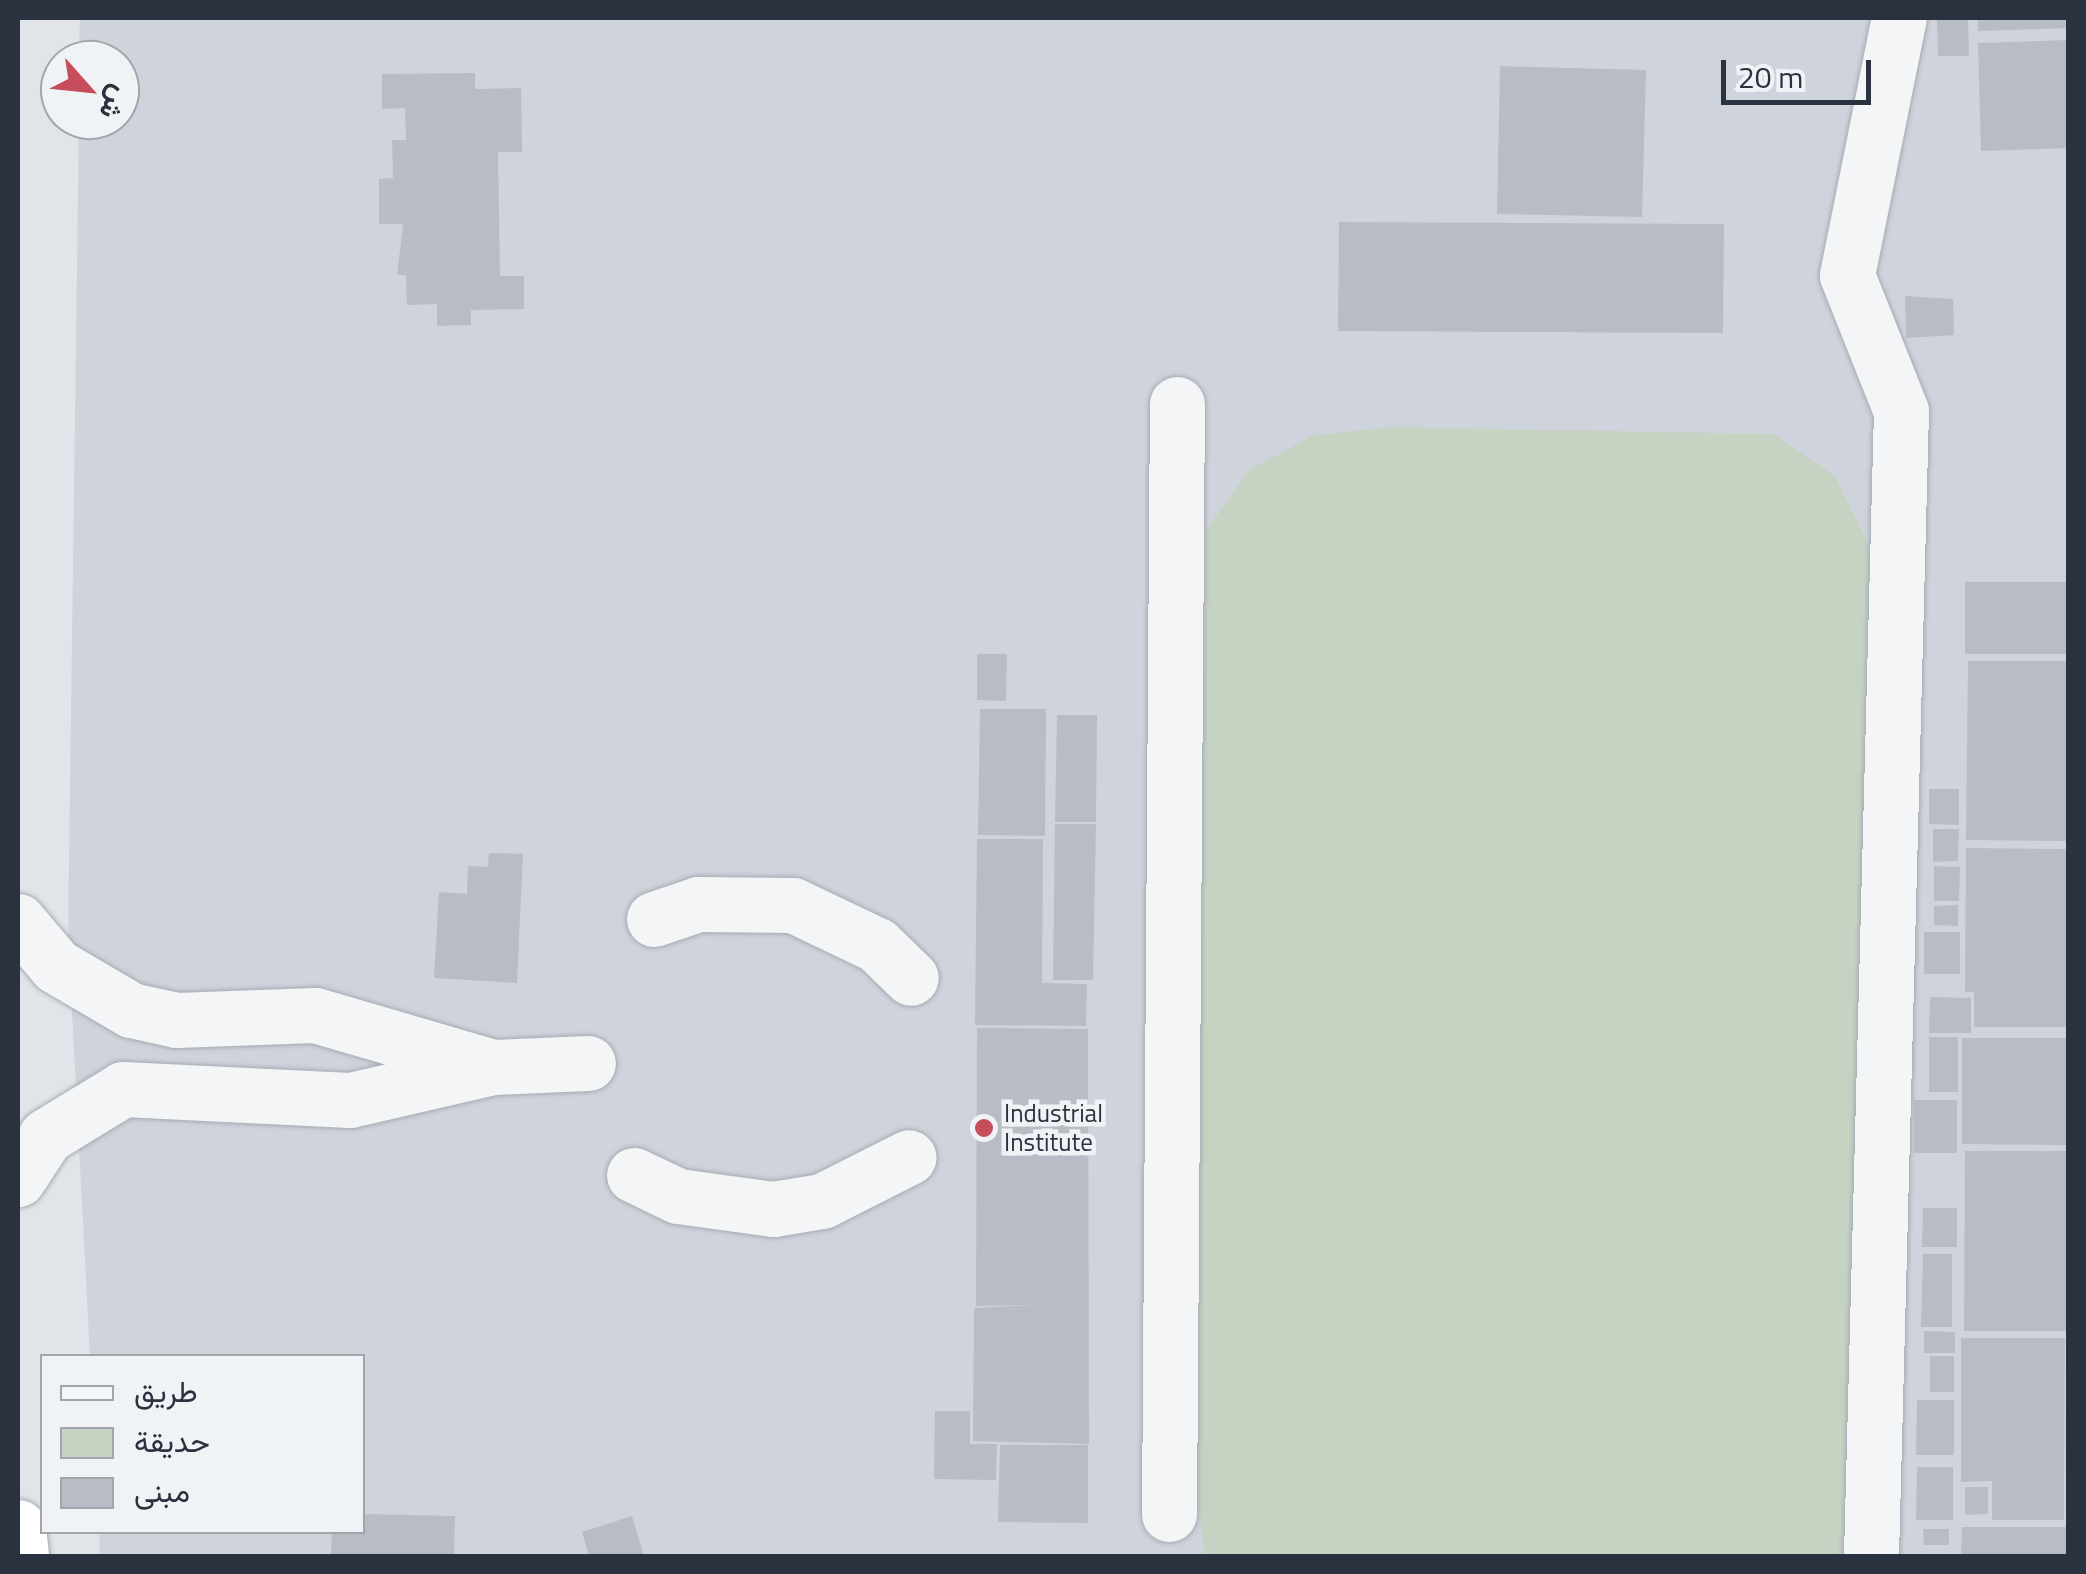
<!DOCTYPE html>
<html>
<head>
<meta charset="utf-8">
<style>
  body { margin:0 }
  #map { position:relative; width:2086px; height:1574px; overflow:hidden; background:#e1e4e9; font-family:"Titillium Web",Vazirmatn,sans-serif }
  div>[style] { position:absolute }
  .built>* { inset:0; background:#cfd3db }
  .green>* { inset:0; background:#c6d2c2 }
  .building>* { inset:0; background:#b8bdc5 }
  .roads { filter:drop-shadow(0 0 2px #a6abb3) drop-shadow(0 0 2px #a6abb3) }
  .minor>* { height:55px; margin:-27.5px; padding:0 27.5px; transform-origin:27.5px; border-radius:27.5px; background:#f3f5f7 }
  .highway>* { height:55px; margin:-27.5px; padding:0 27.5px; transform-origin:27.5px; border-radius:27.5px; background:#fff }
  .dots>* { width:28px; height:28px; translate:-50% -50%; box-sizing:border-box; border:5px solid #f0f3f6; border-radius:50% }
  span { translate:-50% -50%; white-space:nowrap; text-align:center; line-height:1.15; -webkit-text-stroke:9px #f0f3f6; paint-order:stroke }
  .poi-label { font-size:25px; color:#2a3240 }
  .left { translate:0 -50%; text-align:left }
  .frame { position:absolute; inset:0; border:20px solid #2a3240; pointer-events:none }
  .legend { position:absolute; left:40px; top:1354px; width:325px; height:180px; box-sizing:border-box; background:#f0f3f6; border:2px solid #a1a6ad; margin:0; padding:12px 18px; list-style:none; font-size:30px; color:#2a3240 }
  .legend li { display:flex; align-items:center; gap:20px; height:50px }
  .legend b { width:50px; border:2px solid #a1a6ad }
  .north { position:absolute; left:40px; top:40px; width:100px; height:100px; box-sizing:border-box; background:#f0f3f6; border:2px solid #a1a6ad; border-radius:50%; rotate:117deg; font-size:28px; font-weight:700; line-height:40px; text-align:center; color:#2a3240 }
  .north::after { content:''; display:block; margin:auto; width:35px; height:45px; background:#c74d5d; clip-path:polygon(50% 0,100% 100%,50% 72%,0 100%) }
  .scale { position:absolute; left:1721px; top:60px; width:150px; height:45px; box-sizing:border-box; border:5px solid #2a3240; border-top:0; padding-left:12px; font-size:30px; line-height:35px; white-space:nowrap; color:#2a3240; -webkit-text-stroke:8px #f0f3f6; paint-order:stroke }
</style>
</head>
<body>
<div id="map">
  <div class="built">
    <i style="clip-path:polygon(80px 18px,2068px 18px,2068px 1556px,100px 1556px,99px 1532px,362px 1532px,362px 1356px,90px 1356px,68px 936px,79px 120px,120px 120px,120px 60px,79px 60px)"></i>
  </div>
  <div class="green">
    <i style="clip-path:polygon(1388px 427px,1773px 434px,1834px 475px,1867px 541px,1873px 603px,1856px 1556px,1205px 1556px,1196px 1484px,1206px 531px,1249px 470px,1312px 436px)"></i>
  </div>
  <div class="building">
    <i style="clip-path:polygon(1937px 18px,1968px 18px,1969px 56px,1938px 56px)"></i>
    <i style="clip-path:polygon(1978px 18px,2068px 18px,2068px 28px,1978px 31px)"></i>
    <i style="clip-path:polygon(2068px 40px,2068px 148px,1981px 151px,1978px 43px)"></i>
    <i style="clip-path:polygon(1500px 66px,1646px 70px,1642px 217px,1497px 214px)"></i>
    <i style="clip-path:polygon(475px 73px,475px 89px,521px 88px,522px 152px,498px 152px,500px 276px,524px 276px,524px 309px,471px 310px,471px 325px,437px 326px,437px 304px,407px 305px,406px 275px,397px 275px,403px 224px,379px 224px,379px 179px,393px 178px,392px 140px,406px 140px,405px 108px,382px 109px,382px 74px)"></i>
    <i style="clip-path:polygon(1339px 222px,1724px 224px,1723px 333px,1338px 331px)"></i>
    <i style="clip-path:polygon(1905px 296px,1953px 299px,1954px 335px,1906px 338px)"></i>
    <i style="clip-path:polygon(1965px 582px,2068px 582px,2068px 654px,1965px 654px)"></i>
    <i style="clip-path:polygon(977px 654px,1007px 654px,1006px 701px,977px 700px)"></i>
    <i style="clip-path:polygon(1968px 661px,2068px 661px,2068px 841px,1966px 840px)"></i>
    <i style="clip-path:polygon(980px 709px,1046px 709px,1045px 836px,978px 835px)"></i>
    <i style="clip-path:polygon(1057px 715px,1097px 715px,1096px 822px,1055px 822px)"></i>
    <i style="clip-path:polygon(1929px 789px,1959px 789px,1959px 825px,1929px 824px)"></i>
    <i style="clip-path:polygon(1055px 824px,1096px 824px,1093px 980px,1053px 980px)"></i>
    <i style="clip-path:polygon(1933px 829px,1959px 829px,1958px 861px,1933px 862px)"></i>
    <i style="clip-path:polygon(977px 839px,1043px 839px,1042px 983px,1087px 984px,1086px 1026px,975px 1025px)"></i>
    <i style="clip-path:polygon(1966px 848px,2068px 849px,2068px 1027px,1974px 1027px,1974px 992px,1965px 992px)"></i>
    <i style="clip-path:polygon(489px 853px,523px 854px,517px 983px,434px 978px,439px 892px,467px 894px,468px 866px,488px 867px)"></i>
    <i style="clip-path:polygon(1934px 866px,1960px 867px,1959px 901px,1934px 901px)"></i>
    <i style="clip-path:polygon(1958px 905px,1958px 926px,1934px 925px,1934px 906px)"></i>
    <i style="clip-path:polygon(1924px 932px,1960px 932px,1960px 974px,1924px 974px)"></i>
    <i style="clip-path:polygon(1930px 997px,1971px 998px,1971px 1033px,1929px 1033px)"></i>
    <i style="clip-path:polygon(977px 1028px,1088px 1029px,1089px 1444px,973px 1441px,974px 1308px,1035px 1305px,976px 1306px)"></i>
    <i style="clip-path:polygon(1929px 1037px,1958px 1037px,1958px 1092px,1929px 1092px)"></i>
    <i style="clip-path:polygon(1962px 1038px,2068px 1038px,2068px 1145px,1962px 1144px)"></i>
    <i style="clip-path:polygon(1914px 1100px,1957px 1100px,1957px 1153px,1914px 1153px)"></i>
    <i style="clip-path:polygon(1965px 1151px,2068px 1151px,2068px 1331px,1964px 1331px)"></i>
    <i style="clip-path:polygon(1923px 1208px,1957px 1208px,1957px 1247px,1922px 1247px)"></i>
    <i style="clip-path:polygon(1923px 1254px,1952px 1254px,1952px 1327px,1921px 1327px)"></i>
    <i style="clip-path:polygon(1924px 1331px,1955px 1332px,1955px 1353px,1924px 1353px)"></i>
    <i style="clip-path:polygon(1961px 1338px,2065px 1338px,2064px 1520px,1992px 1520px,1992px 1481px,1961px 1482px)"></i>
    <i style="clip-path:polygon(1930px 1356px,1954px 1356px,1954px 1392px,1930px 1392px)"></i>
    <i style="clip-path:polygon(1917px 1400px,1954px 1400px,1954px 1455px,1916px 1455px)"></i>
    <i style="clip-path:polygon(935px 1411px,970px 1411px,970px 1444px,997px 1444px,996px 1480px,934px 1479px)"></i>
    <i style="clip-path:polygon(1000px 1445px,1088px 1445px,1088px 1523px,998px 1522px)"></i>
    <i style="clip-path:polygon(1917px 1467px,1953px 1467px,1953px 1520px,1916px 1520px)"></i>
    <i style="clip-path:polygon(1965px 1487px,1988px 1487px,1988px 1514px,1965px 1515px)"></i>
    <i style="clip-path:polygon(362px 1514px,455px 1516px,454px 1556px,331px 1556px,332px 1532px,362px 1532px)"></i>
    <i style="clip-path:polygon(632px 1516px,644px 1556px,589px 1556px,582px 1532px)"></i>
    <i style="clip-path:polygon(1962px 1527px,2068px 1527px,2068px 1556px,1961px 1556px)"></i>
    <i style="clip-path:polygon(1923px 1529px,1949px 1529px,1949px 1545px,1924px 1545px)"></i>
  </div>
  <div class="roads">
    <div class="minor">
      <i style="left:654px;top:919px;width:46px;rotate:-18.8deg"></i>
      <i style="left:698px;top:904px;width:95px;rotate:0.6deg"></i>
      <i style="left:793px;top:905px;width:93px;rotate:25.5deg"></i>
      <i style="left:877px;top:945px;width:47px;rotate:44.1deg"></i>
      <i style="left:18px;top:921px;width:59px;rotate:49.8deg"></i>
      <i style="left:56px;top:966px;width:87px;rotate:30.4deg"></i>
      <i style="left:131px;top:1010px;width:46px;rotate:12.5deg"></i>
      <i style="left:176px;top:1020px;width:139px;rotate:-2.1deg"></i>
      <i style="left:315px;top:1015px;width:185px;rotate:16.3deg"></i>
      <i style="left:634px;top:1175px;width:49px;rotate:25.5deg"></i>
      <i style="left:678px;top:1196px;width:96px;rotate:7.8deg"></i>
      <i style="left:773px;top:1209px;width:50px;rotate:-9.3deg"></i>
      <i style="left:822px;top:1201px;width:97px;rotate:-26.8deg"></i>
      <i style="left:18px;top:1179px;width:51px;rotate:-56.9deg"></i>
      <i style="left:46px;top:1136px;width:90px;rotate:-31.4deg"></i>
      <i style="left:123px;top:1089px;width:227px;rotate:2.8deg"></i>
      <i style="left:350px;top:1100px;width:147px;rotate:-13deg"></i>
      <i style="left:493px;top:1067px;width:95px;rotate:-2.4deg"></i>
      <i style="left:1169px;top:1514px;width:1110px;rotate:-89.59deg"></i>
      <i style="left:1871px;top:1556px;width:1145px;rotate:-88.5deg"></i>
      <i style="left:1901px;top:411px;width:146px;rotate:-111.7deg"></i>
      <i style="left:1847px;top:275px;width:262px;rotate:-78.6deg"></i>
    </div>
    <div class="highway">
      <i style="left:18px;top:1527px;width:29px;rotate:84deg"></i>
    </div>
  </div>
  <div class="dots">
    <i style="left:984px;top:1128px;background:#c74d5d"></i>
  </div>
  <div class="poi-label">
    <span class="left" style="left:1004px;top:1128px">Industrial<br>Institute</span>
  </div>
  <div class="frame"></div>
  <ul class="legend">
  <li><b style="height:12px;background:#f3f5f7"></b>طريق</li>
  <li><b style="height:28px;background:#c6d2c2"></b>حديقة</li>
  <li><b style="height:28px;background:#b8bdc5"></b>مبنى</li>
  </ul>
  <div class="north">ش</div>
  <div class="scale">20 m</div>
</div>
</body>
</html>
